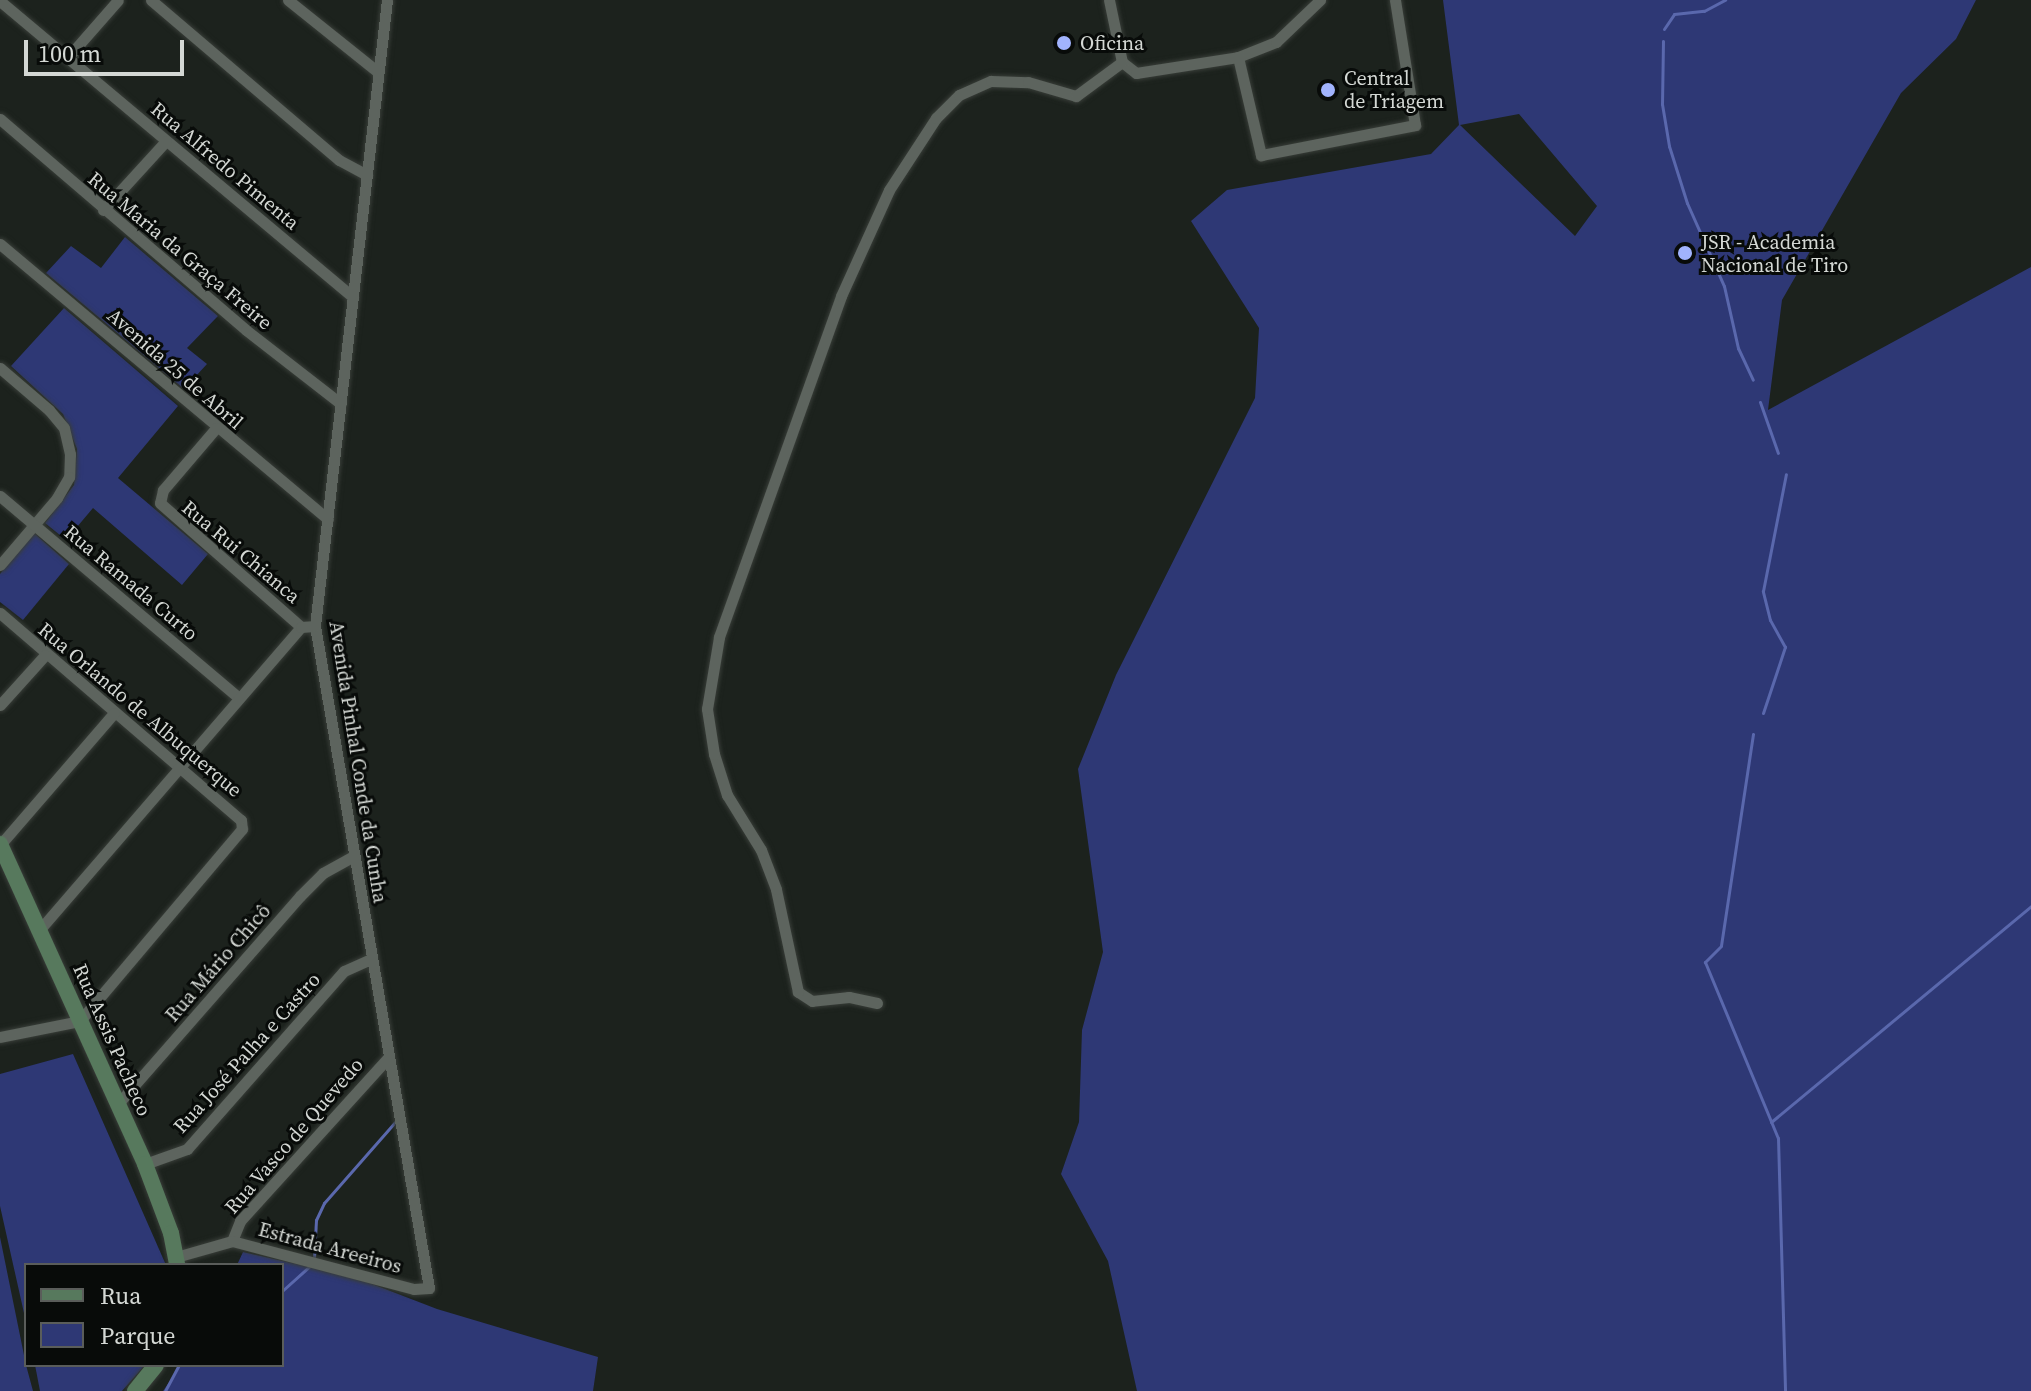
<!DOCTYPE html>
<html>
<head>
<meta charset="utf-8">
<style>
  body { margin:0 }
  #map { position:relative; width:2031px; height:1391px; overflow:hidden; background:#1c221d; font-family:"Source Serif 4",serif }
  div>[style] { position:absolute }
  .green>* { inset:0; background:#2e3875 }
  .stream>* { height:3px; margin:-1.5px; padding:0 1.5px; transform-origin:1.5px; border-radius:1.5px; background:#5a68ad }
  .roads { filter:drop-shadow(0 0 2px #383d38) drop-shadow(0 0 2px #383d38) }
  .street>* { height:11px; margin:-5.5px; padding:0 5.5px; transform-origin:5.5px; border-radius:5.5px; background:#5d645e }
  .secondary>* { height:16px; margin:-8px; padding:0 8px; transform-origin:8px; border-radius:8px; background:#57795d }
  .dots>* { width:22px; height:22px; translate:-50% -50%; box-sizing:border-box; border:4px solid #080b09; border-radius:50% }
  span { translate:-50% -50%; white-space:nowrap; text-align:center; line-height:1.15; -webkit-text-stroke:6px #080b09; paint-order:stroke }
  .poi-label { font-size:20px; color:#d4d8d4 }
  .left { translate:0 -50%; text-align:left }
  .street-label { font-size:20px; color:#d4d8d4 }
  .legend { position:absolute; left:24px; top:1263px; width:260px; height:104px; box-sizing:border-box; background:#080b09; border:2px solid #5a5d5a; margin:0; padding:10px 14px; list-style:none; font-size:24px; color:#d4d8d4 }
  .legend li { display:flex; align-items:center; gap:16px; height:40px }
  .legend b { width:40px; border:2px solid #5a5d5a }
  .scale { position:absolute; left:24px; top:40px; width:160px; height:36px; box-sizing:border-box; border:4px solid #d4d8d4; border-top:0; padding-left:10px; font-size:24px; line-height:28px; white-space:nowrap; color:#d4d8d4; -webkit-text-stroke:6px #080b09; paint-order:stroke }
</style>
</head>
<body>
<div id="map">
  <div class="green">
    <i style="clip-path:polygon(evenodd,1443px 0,1976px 0,1956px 39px,1901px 93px,1782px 300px,1768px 410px,2031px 267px,2031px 1391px,1137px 1391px,1108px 1261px,1061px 1174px,1079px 1122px,1082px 1030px,1103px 952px,1078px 769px,1116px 675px,1255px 398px,1259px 328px,1191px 221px,1227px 190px,1431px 154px,1459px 125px,1443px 0,1519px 114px,1597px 206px,1575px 236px,1460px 125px,1519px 114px)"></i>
    <i style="clip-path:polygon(125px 237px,218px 316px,187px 348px,207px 364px,184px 389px,46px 273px,71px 246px,101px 268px)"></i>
    <i style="clip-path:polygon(64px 308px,178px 406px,118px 478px,208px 554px,182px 585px,93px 508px,66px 540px,45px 523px,74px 485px,77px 449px,63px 414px,11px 366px)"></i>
    <i style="clip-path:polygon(34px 533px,69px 564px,23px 620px,0 602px,0 574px)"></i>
    <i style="clip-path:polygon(73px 1054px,166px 1265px,26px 1265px,26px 1322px,0 1206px,0 1074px)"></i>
    <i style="clip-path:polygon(0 1237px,26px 1365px,33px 1391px,0 1391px)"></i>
    <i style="clip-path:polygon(243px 1252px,354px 1277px,437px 1309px,598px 1357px,593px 1391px,163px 1391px,181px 1365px,282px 1365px,282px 1265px,237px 1265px)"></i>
    <i style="clip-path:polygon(35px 1365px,145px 1365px,122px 1391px,40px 1391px)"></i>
  </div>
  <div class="stream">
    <i style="left:1664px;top:29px;width:18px;rotate:-56deg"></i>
    <i style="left:1674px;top:14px;width:30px;rotate:-6deg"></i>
    <i style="left:1704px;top:11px;width:24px;rotate:-28deg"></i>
    <i style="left:1663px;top:41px;width:63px;rotate:90.9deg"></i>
    <i style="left:1662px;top:104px;width:43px;rotate:80.5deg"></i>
    <i style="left:1669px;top:146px;width:60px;rotate:72.5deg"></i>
    <i style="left:1687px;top:203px;width:91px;rotate:66deg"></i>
    <i style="left:1724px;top:286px;width:64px;rotate:77.3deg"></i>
    <i style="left:1738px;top:348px;width:35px;rotate:65deg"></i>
    <i style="left:1760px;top:402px;width:54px;rotate:70.6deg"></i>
    <i style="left:1763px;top:713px;width:70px;rotate:-71.6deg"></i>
    <i style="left:1785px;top:647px;width:31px;rotate:-119deg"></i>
    <i style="left:1770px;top:620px;width:30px;rotate:-104deg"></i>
    <i style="left:1763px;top:591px;width:119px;rotate:-78.9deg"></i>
    <i style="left:1753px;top:734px;width:214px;rotate:98.6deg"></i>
    <i style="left:1721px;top:946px;width:23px;rotate:135deg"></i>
    <i style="left:1705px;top:962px;width:191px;rotate:67.5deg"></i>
    <i style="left:1778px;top:1138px;width:253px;rotate:88.4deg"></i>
    <i style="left:1771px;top:1122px;width:338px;rotate:-39.7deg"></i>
    <i style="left:314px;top:1258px;width:38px;rotate:-87deg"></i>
    <i style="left:316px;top:1220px;width:19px;rotate:-65deg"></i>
    <i style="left:324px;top:1203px;width:111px;rotate:-48.7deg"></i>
    <i style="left:282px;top:1291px;width:39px;rotate:-42deg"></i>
    <i style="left:165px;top:1391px;width:30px;rotate:-62deg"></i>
  </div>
  <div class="roads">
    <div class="street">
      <i style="left:151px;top:0;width:247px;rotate:40.4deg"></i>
      <i style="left:339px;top:160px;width:32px;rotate:28deg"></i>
      <i style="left:288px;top:0;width:115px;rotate:38.7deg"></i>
      <i style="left:1109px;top:0;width:63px;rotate:78.2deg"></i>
      <i style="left:1122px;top:62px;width:18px;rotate:38deg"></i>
      <i style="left:1136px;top:73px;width:103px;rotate:-8.9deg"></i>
      <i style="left:1238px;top:57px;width:41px;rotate:-21.5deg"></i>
      <i style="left:1276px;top:42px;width:61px;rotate:-43.7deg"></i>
      <i style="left:0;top:1px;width:461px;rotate:40deg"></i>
      <i style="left:69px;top:56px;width:74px;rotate:-48.8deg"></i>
      <i style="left:1238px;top:57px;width:101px;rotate:76.8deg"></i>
      <i style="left:1261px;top:155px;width:157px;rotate:-11deg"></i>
      <i style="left:1415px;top:125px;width:127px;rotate:-99.1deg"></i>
      <i style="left:0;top:119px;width:324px;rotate:40.6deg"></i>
      <i style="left:246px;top:330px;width:120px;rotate:37.9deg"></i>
      <i style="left:103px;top:210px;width:93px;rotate:-47.6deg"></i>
      <i style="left:0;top:244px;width:428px;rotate:40deg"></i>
      <i style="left:0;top:368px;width:65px;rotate:40.6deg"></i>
      <i style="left:49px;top:410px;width:23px;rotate:50deg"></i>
      <i style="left:64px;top:428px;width:27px;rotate:77deg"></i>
      <i style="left:70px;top:454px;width:23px;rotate:92deg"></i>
      <i style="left:69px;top:477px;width:24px;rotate:120deg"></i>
      <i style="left:57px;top:498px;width:88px;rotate:130.4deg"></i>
      <i style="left:216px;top:428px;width:82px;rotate:130.5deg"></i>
      <i style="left:163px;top:490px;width:13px;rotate:103deg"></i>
      <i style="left:160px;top:503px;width:188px;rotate:41.3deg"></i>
      <i style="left:0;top:496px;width:313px;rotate:40.2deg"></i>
      <i style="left:0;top:613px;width:318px;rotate:40.7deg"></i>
      <i style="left:241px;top:820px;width:9px;rotate:84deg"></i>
      <i style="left:242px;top:829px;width:251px;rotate:130.2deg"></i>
      <i style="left:80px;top:1021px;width:82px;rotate:168.7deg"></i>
      <i style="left:0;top:705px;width:67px;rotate:-48deg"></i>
      <i style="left:0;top:845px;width:174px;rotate:-49.2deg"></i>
      <i style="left:42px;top:927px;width:396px;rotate:-49.2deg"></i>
      <i style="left:301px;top:627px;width:14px;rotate:-4deg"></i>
      <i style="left:877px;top:1003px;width:29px;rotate:-168deg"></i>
      <i style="left:849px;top:997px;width:37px;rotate:174deg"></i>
      <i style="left:812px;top:1001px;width:17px;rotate:-147deg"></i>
      <i style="left:798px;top:992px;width:105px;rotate:-102.1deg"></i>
      <i style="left:776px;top:889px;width:42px;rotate:-111deg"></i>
      <i style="left:761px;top:850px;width:65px;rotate:-121.7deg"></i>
      <i style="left:727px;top:795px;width:43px;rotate:-107.6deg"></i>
      <i style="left:714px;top:754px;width:46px;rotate:-98.8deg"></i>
      <i style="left:707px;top:709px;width:73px;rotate:-80.5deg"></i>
      <i style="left:719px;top:637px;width:362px;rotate:-70.3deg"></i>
      <i style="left:841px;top:296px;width:116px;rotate:-65.6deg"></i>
      <i style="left:889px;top:190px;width:86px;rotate:-56.9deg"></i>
      <i style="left:936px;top:118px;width:33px;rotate:-45deg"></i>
      <i style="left:959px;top:95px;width:35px;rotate:-24deg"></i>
      <i style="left:991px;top:81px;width:37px;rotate:2deg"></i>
      <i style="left:1028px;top:82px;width:50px;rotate:16.3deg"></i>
      <i style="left:1076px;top:96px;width:57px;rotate:-36.5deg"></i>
      <i style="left:117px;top:1105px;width:278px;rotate:-48.8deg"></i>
      <i style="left:300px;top:896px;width:33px;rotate:-45deg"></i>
      <i style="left:323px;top:873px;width:35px;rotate:-29deg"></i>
      <i style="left:145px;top:1164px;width:45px;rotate:-19.7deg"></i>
      <i style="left:187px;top:1149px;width:237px;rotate:-48.6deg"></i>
      <i style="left:344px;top:971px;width:30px;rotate:-24deg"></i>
      <i style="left:232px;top:1241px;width:22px;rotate:-68deg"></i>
      <i style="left:240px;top:1221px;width:219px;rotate:-47.8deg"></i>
      <i style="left:176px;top:1257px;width:58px;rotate:-15.9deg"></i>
      <i style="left:232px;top:1241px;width:188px;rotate:14.8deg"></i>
      <i style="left:414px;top:1289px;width:15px;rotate:-4deg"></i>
      <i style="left:429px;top:1288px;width:672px;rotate:-99.77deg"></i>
      <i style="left:315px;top:626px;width:630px;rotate:-83.44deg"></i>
    </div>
    <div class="secondary">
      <i style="left:0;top:844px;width:351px;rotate:65.6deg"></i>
      <i style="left:145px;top:1164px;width:74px;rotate:69.4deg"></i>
      <i style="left:171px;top:1233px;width:33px;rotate:79deg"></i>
      <i style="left:135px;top:1391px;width:33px;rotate:-51deg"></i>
    </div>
  </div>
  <div class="dots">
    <i style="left:1064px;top:43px;background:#a1b3fd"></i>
    <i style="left:1328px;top:90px;background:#a1b3fd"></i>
    <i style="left:1685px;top:253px;background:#a1b3fd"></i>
  </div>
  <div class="poi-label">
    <span class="left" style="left:1080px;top:43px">Oficina</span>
    <span class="left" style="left:1344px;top:90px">Central<br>de Triagem</span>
    <span class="left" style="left:1701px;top:254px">JSR - Academia<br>Nacional de Tiro</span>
  </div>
  <div class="street-label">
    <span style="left:225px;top:166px;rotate:40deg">Rua Alfredo Pimenta</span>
    <span style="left:180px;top:251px;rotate:40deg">Rua Maria da Graça Freire</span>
    <span style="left:175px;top:369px;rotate:41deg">Avenida 25 de Abril</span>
    <span style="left:241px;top:552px;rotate:40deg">Rua Rui Chianca</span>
    <span style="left:131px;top:583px;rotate:40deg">Rua Ramada Curto</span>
    <span style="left:140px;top:710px;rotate:40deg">Rua Orlando de Albuquerque</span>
    <span style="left:358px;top:762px;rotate:81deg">Avenida Pinhal Conde da Cunha</span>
    <span style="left:218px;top:963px;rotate:-49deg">Rua Mário Chicô</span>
    <span style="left:112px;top:1040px;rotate:66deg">Rua Assis Pacheco</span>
    <span style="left:247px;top:1053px;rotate:-48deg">Rua José Palha e Castro</span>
    <span style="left:294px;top:1136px;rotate:-49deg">Rua Vasco de Quevedo</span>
    <span style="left:330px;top:1248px;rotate:15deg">Estrada Areeiros</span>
  </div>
  <ul class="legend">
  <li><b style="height:10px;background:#57795d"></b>Rua</li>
  <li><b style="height:22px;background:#2e3875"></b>Parque</li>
  </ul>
  <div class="scale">100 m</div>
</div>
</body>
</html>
